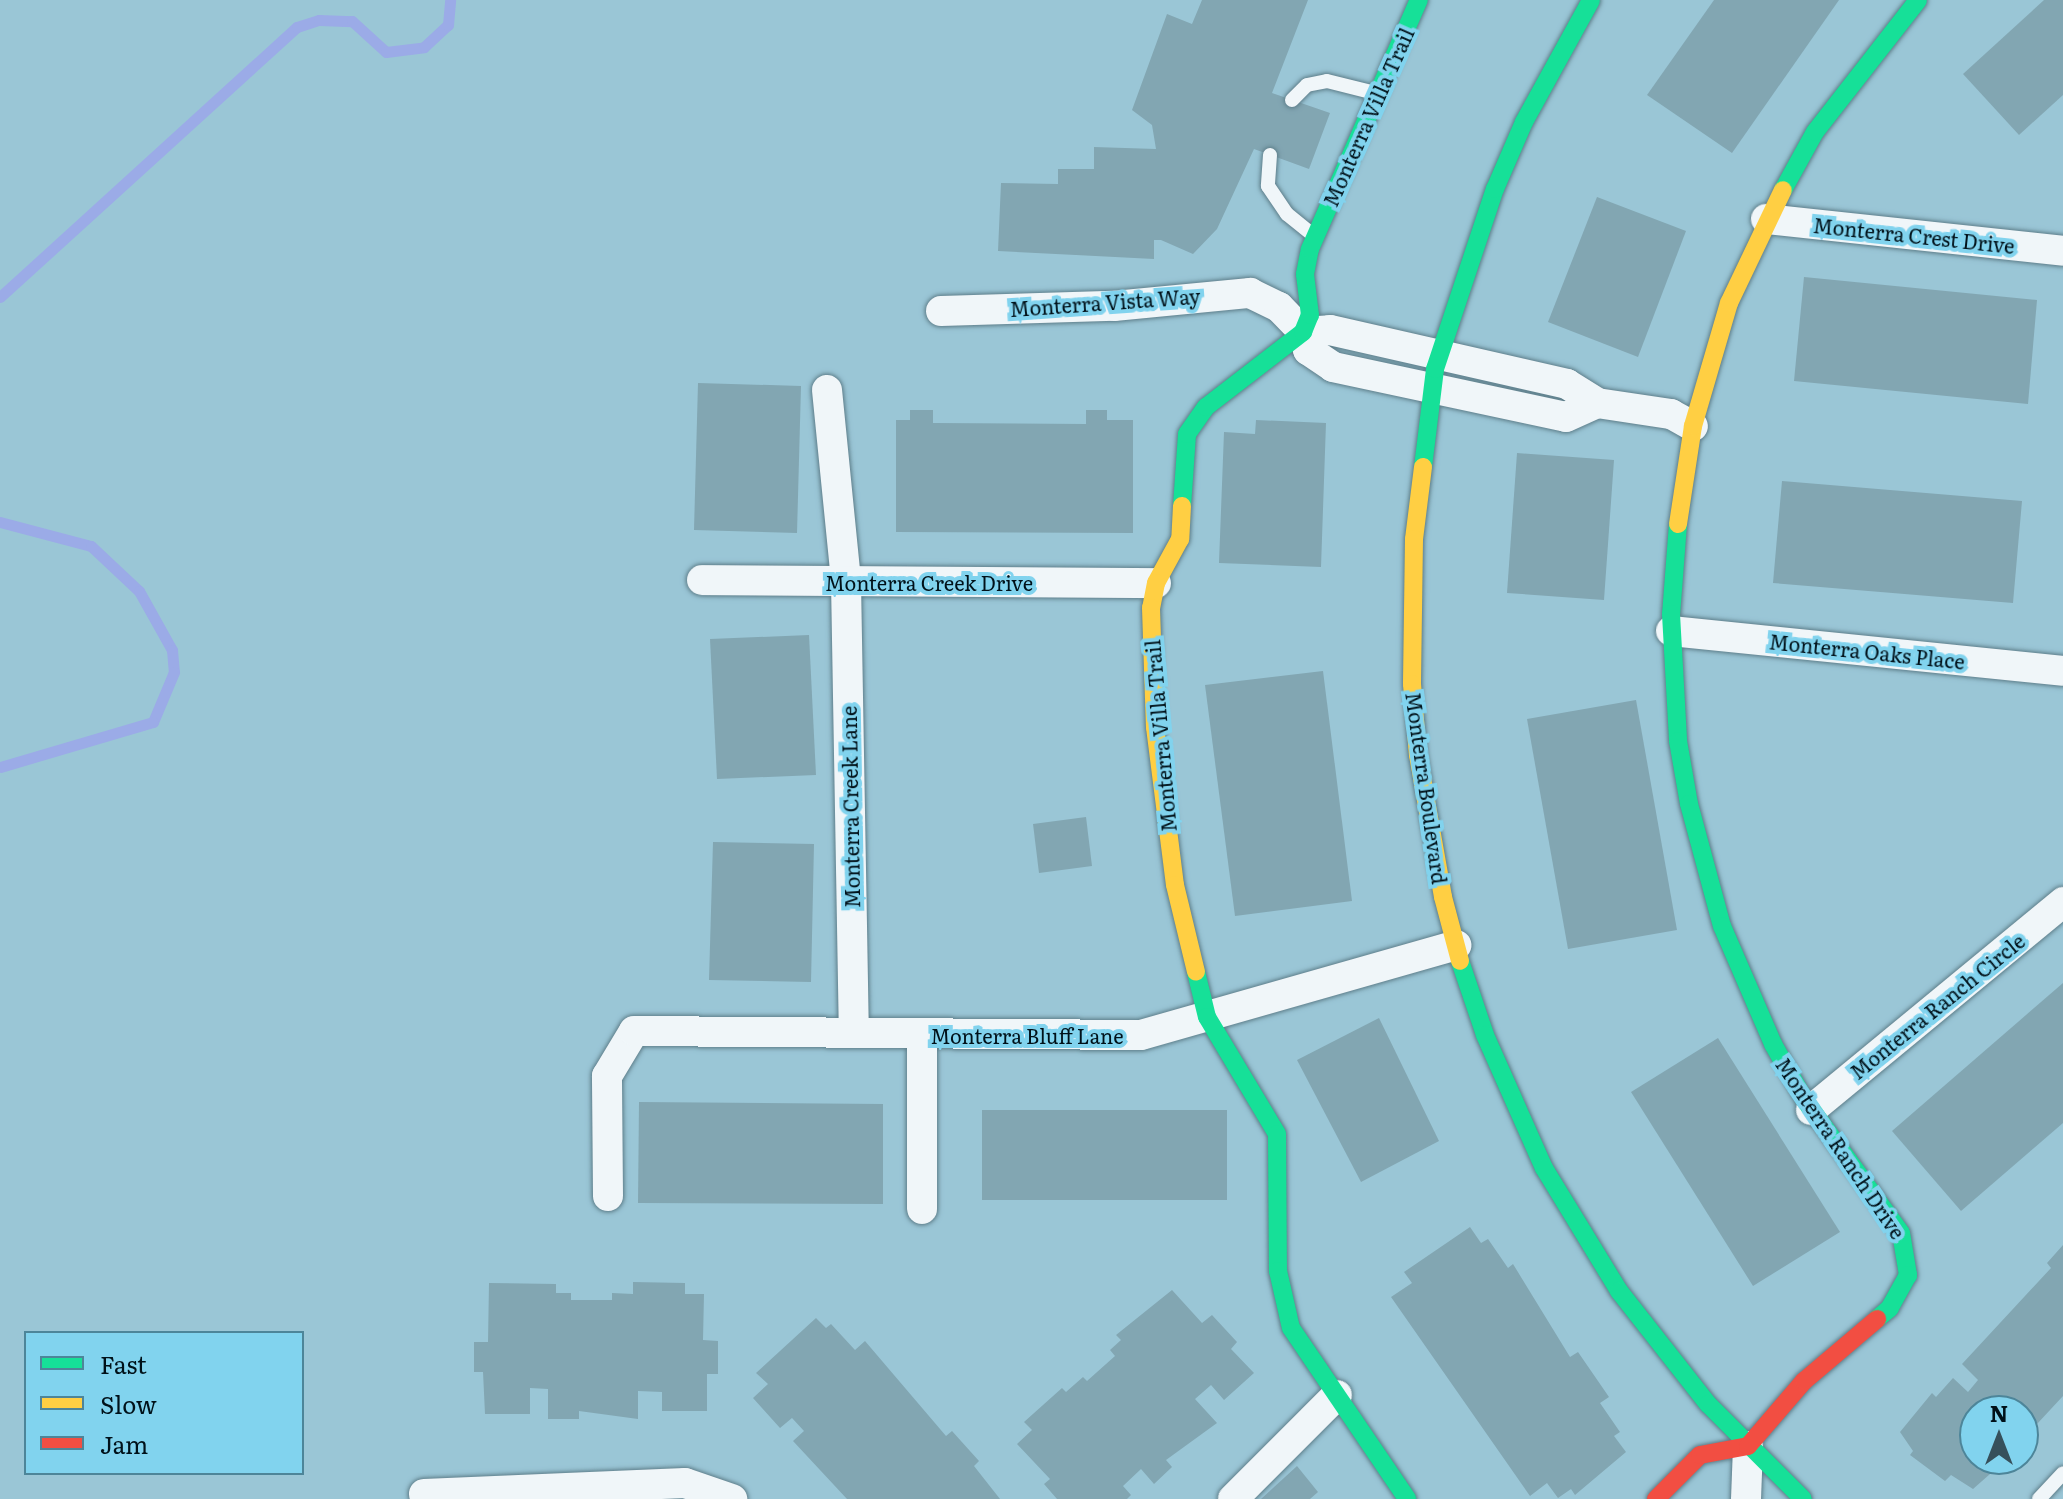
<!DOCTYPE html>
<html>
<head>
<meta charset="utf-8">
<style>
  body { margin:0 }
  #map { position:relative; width:2063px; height:1499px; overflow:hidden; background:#9ac6d6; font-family:Literata,serif }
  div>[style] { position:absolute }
  .stream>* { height:11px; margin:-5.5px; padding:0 5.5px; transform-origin:5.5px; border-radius:5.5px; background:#9babe7 }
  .building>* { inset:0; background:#82a6b2 }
  .roads { filter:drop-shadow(0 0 2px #5e7e8a) drop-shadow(0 0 2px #5e7e8a) }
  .lane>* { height:14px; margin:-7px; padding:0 7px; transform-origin:7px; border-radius:7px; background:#f0f6f9 }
  .street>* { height:30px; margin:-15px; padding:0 15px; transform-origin:15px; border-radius:15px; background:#f0f6f9 }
  .fast>* { height:18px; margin:-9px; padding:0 9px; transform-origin:9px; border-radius:9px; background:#16e098 }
  .slow>* { height:18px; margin:-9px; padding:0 9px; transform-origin:9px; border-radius:9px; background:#ffcf43 }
  .jam>* { height:18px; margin:-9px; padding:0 9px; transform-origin:9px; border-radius:9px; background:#f24e42 }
  span { translate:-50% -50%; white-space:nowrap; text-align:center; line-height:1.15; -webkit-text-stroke:8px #81d3ee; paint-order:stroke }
  .street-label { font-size:20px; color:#001119 }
  .legend { position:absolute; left:24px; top:1331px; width:280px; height:144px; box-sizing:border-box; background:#81d3ee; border:2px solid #4d8599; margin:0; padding:10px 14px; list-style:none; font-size:24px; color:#001119 }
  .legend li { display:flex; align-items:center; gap:16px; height:40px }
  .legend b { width:40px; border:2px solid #4d8599 }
  .north { position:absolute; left:1959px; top:1395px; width:80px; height:80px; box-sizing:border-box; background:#81d3ee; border:2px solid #4d8599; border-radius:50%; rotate:0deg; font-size:22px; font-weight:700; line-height:32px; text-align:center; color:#001119 }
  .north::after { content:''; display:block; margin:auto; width:28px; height:36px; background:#36505b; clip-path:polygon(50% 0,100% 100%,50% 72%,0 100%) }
</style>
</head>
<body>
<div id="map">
  <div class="stream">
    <i style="left:0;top:297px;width:401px;rotate:-42.3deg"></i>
    <i style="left:297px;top:27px;width:23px;rotate:-18deg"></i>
    <i style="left:319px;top:20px;width:33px;rotate:2deg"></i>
    <i style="left:352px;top:21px;width:46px;rotate:42.4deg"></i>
    <i style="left:386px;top:52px;width:38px;rotate:-7deg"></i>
    <i style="left:424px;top:47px;width:33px;rotate:-43deg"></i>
    <i style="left:448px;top:25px;width:25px;rotate:-85deg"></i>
    <i style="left:0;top:522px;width:94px;rotate:14.8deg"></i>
    <i style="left:91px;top:546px;width:66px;rotate:43.2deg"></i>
    <i style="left:139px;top:591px;width:68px;rotate:60.8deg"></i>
    <i style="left:172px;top:650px;width:22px;rotate:85deg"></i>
    <i style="left:174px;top:672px;width:54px;rotate:112.8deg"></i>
    <i style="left:153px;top:722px;width:159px;rotate:163.6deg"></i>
  </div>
  <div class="building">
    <i style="clip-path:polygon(1202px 0,1308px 0,1272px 93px,1330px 113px,1309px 169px,1254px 149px,1217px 229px,1193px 254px,1161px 240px,1154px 240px,1154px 259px,998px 251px,1001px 183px,1058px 184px,1058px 169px,1094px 169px,1094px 147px,1156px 149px,1152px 125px,1132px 110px,1167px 14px,1192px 24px)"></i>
    <i style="clip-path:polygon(1714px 0,1839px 0,1732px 153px,1647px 95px)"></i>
    <i style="clip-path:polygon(2044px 0,2063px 0,2063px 95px,2019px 135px,1963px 74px)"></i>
    <i style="clip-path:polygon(1597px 197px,1686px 231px,1638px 357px,1548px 322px)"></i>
    <i style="clip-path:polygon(1804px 277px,2037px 300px,2028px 404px,1794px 381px)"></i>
    <i style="clip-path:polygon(698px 383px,801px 386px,797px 533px,694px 530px)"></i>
    <i style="clip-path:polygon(910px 410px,933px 410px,933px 423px,1086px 424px,1086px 410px,1107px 410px,1107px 420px,1133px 420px,1133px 533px,896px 532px,896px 420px,910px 420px)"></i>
    <i style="clip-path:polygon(1256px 420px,1326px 423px,1321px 567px,1219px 563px,1224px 432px,1255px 434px)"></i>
    <i style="clip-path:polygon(1517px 453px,1614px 460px,1604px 600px,1507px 593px)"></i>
    <i style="clip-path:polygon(1782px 481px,2022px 501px,2013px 603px,1773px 583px)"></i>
    <i style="clip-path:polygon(809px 635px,816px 775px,717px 779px,710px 639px)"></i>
    <i style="clip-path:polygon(1323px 671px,1352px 901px,1235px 916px,1205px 685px)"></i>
    <i style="clip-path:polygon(1636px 700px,1677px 930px,1568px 949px,1527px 719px)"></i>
    <i style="clip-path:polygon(1086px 817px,1092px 866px,1039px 873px,1033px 824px)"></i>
    <i style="clip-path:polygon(713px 842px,814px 844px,811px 982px,709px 980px)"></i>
    <i style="clip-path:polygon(2063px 983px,2063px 1123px,1961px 1211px,1892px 1131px)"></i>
    <i style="clip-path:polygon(1379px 1018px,1439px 1141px,1361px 1182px,1297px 1060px)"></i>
    <i style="clip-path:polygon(1718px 1038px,1840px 1232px,1753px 1286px,1631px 1092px)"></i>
    <i style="clip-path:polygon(639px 1102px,883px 1104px,883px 1204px,638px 1203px)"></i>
    <i style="clip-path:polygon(982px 1110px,1227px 1110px,1227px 1200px,982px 1200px)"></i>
    <i style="clip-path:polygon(1470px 1227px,1481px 1243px,1488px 1239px,1508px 1268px,1513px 1264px,1570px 1357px,1578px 1352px,1609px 1397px,1600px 1403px,1620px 1432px,1614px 1436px,1626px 1452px,1575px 1495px,1571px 1489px,1558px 1498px,1547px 1483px,1530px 1496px,1391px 1297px,1412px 1283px,1404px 1272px)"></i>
    <i style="clip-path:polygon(2063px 1245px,2063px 1396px,2037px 1424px,2017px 1407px,1975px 1411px,1975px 1459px,2007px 1459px,1973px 1489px,1951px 1475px,1945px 1481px,1910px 1455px,1913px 1451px,1900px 1432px,1932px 1393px,1936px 1397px,1953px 1378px,1968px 1392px,1978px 1380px,1962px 1364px,2051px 1268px,2047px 1263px)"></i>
    <i style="clip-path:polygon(633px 1282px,685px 1283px,685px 1294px,704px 1294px,703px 1340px,718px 1341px,718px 1374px,707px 1374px,707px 1411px,662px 1411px,662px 1392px,638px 1391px,638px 1419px,579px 1411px,579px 1419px,548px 1419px,548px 1389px,530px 1388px,530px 1414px,485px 1414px,483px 1372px,474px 1372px,474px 1342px,488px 1342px,489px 1283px,556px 1284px,556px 1293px,571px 1293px,571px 1300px,612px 1300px,612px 1293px,633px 1294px)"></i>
    <i style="clip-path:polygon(1172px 1290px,1202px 1323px,1212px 1315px,1237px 1342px,1231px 1349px,1254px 1373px,1224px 1400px,1211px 1385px,1195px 1399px,1217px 1423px,1166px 1460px,1172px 1467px,1154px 1484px,1141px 1469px,1123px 1486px,1131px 1495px,1127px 1499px,1057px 1499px,1044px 1484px,1050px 1479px,1017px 1444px,1032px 1430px,1024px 1422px,1062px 1388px,1066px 1392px,1083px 1377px,1087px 1381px,1115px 1356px,1110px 1350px,1121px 1340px,1116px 1335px)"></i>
    <i style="clip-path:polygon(816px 1318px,826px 1328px,831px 1324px,855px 1350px,865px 1341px,946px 1436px,952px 1431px,979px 1461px,974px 1466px,1000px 1499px,847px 1499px,793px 1441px,804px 1431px,792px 1418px,780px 1428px,753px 1398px,768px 1384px,756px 1373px)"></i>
    <i style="clip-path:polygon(1297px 1466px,1318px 1492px,1310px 1499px,1261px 1499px)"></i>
  </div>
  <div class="roads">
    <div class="lane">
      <i style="left:1292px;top:100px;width:21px;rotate:-45deg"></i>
      <i style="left:1307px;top:85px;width:20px;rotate:-11deg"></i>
      <i style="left:1327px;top:81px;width:49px;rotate:14deg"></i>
      <i style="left:1270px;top:155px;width:31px;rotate:94deg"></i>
      <i style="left:1268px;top:186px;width:34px;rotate:56deg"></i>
      <i style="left:1287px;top:214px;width:32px;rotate:39deg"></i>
      <i style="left:2039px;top:1499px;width:35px;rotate:-47deg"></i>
    </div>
    <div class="street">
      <i style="left:1766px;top:219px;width:299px;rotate:6.1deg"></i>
      <i style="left:941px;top:311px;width:173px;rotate:-1.7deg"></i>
      <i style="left:1114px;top:306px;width:137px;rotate:-5.5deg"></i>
      <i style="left:1250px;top:293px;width:32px;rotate:26deg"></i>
      <i style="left:1279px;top:307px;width:35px;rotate:46deg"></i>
      <i style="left:1303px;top:332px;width:19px;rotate:74deg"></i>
      <i style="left:1308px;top:350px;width:30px;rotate:34deg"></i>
      <i style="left:1333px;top:367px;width:238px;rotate:12.1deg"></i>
      <i style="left:1566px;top:417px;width:34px;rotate:-24deg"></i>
      <i style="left:1303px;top:332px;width:27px;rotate:-4deg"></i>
      <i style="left:1330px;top:330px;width:243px;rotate:12.8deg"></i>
      <i style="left:1567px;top:384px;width:36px;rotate:32deg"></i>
      <i style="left:1597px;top:403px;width:75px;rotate:8.5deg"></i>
      <i style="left:1671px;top:414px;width:25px;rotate:29deg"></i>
      <i style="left:827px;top:390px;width:193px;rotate:84.3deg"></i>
      <i style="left:846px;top:582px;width:451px;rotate:89deg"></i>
      <i style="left:702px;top:580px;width:454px;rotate:0.4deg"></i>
      <i style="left:1671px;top:631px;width:394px;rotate:5.8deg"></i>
      <i style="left:922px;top:1034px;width:175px;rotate:90deg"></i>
      <i style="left:1811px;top:1110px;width:327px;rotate:-39.5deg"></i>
      <i style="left:608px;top:1196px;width:120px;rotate:-90.5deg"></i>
      <i style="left:607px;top:1076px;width:52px;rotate:-59deg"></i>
      <i style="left:634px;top:1031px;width:507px;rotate:0.45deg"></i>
      <i style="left:1141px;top:1035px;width:328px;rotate:-15.9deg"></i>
      <i style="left:424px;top:1494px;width:261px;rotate:-2.4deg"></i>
      <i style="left:685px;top:1483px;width:50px;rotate:18.8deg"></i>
      <i style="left:1233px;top:1499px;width:147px;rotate:-45deg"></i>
      <i style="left:1746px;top:1499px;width:53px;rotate:-87.8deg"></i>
    </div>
    <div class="fast">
      <i style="left:1783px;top:190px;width:66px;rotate:-61.1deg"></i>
      <i style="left:1815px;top:132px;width:167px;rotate:-52deg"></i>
      <i style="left:1423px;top:467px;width:99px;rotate:-83deg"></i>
      <i style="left:1435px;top:369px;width:190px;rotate:-71.6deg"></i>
      <i style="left:1495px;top:189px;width:73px;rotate:-66.6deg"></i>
      <i style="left:1524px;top:122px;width:139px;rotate:-61.2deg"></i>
      <i style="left:1182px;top:506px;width:72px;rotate:-86deg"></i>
      <i style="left:1187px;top:434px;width:33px;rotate:-55deg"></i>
      <i style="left:1206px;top:407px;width:123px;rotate:-37.7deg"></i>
      <i style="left:1303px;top:332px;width:18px;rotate:-68deg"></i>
      <i style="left:1310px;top:315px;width:41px;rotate:-97deg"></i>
      <i style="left:1305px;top:274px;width:25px;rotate:-79deg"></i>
      <i style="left:1310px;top:249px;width:272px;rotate:-66.4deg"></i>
      <i style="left:1678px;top:524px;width:90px;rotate:94.4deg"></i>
      <i style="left:1671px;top:614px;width:127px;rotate:86.8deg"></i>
      <i style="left:1678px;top:741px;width:64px;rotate:80.1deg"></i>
      <i style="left:1689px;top:804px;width:126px;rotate:74.9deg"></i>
      <i style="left:1722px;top:926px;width:129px;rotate:66.6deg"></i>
      <i style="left:1773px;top:1044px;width:63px;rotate:60.6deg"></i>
      <i style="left:1804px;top:1099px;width:165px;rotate:54.1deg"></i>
      <i style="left:1901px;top:1233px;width:43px;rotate:80.5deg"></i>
      <i style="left:1908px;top:1275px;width:38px;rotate:119deg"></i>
      <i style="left:1890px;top:1308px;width:17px;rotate:140deg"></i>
      <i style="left:1460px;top:961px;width:78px;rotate:71.3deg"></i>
      <i style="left:1485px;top:1035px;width:145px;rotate:66.1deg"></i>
      <i style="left:1544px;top:1168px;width:144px;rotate:58.6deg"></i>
      <i style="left:1619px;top:1291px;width:144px;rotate:51.8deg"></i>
      <i style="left:1708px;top:1404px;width:134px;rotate:45deg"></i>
      <i style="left:1196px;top:972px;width:46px;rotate:76.3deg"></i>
      <i style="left:1207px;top:1017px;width:136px;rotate:59.1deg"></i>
      <i style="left:1277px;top:1134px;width:137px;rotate:89.6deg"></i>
      <i style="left:1278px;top:1271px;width:58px;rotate:77.2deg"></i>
      <i style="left:1291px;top:1328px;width:207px;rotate:55.8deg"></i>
    </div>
    <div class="slow">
      <i style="left:1423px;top:467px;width:73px;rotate:97.1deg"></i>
      <i style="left:1414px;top:539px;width:145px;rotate:90.8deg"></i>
      <i style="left:1412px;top:684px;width:71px;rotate:85.2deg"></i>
      <i style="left:1418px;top:755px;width:144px;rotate:80deg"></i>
      <i style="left:1443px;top:897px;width:66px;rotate:75.1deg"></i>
      <i style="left:1182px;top:506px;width:33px;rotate:93deg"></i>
      <i style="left:1180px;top:539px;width:50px;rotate:118.6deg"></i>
      <i style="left:1156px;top:583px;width:25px;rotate:101deg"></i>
      <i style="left:1151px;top:608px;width:119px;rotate:88.1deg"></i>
      <i style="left:1155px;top:727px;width:159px;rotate:82.8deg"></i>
      <i style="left:1175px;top:885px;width:89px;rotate:76.4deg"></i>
      <i style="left:1678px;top:524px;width:99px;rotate:-81.3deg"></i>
      <i style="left:1693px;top:426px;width:128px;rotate:-73.7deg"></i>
      <i style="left:1729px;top:303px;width:125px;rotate:-64.5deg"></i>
    </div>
    <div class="jam">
      <i style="left:1656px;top:1499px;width:62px;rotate:-45deg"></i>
      <i style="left:1700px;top:1455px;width:49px;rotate:-10.6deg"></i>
      <i style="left:1748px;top:1446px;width:86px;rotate:-49.3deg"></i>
      <i style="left:1804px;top:1381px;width:96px;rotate:-40.3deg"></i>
    </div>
  </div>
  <div class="street-label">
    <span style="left:1368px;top:117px;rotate:-66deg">Monterra Villa Trail</span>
    <span style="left:1914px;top:235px;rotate:6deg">Monterra Crest Drive</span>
    <span style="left:1105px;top:302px;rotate:-4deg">Monterra Vista Way</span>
    <span style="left:929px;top:582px">Monterra Creek Drive</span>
    <span style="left:1867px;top:651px;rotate:6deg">Monterra Oaks Place</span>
    <span style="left:1160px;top:736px;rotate:-95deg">Monterra Villa Trail</span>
    <span style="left:1427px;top:788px;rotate:82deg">Monterra Boulevard</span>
    <span style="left:850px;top:807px;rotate:-91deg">Monterra Creek Lane</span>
    <span style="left:1937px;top:1006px;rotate:-39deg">Monterra Ranch Circle</span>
    <span style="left:1027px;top:1035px">Monterra Bluff Lane</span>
    <span style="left:1841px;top:1148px;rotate:56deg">Monterra Ranch Drive</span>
  </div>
  <ul class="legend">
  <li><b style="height:10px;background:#16e098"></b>Fast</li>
  <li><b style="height:10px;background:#ffcf43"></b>Slow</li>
  <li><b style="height:10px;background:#f24e42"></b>Jam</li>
  </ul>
  <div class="north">N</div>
</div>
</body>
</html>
